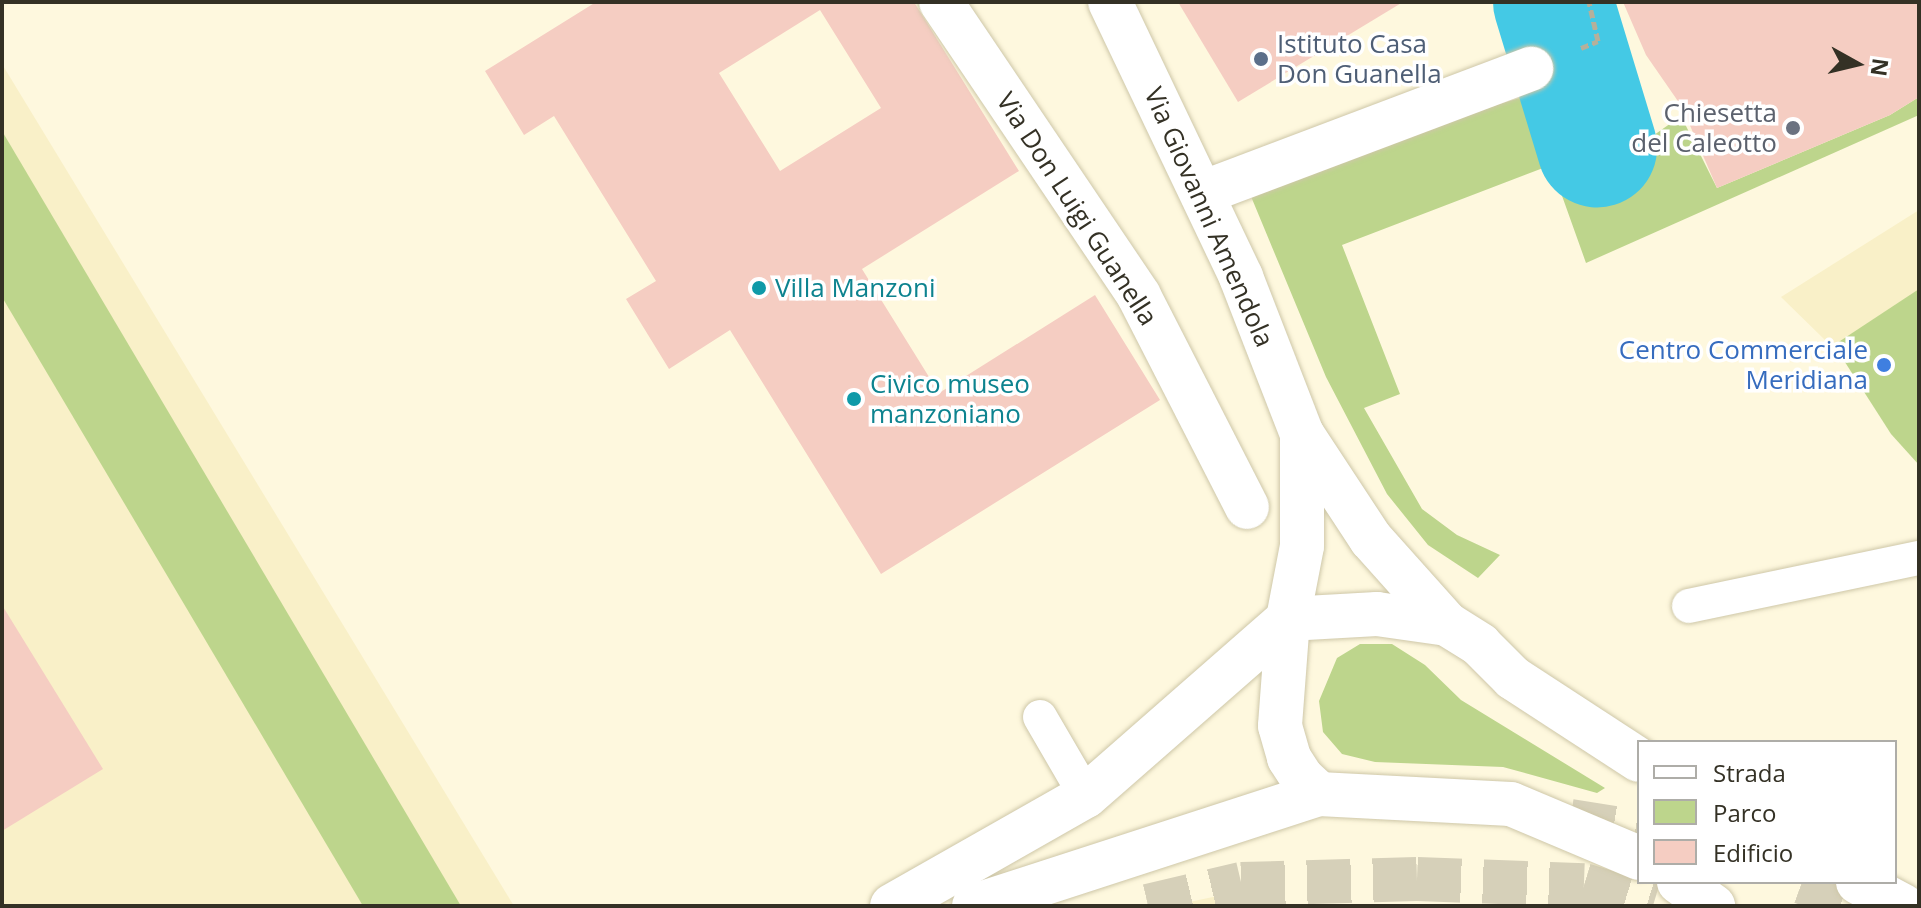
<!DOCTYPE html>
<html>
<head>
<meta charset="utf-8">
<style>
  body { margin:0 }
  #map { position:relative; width:1921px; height:908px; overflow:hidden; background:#fef8de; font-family:"Open Sans",sans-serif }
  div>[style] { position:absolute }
  .built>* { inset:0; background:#f9f0c8 }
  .green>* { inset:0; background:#bdd58c }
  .river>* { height:120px; margin:-60px; padding:0 60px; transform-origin:60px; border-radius:60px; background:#44c9e5 }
  .building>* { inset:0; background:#f5cdc2 }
  .trunk-tunnel>* { height:44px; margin-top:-22px; transform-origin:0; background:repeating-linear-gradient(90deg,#d6d0b9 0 44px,transparent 0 66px) }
  .path>* { height:5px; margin-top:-2.5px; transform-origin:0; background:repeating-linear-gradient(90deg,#b5b09b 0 8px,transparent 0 12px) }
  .roads { filter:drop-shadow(0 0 2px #cec7a8) drop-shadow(0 0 2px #cec7a8) }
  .service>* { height:34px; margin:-17px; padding:0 17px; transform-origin:17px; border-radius:17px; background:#fff }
  .pedestrian>* { height:44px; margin:-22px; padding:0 22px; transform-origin:22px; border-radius:22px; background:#fff }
  .minor>* { height:44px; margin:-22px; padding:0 22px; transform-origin:22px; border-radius:22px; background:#fff }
  .tertiary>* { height:44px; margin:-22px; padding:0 22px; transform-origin:22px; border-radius:22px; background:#fff }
  .dots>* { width:22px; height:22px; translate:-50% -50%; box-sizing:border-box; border:4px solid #fff; border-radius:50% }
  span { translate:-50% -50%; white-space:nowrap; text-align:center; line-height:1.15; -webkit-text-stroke:7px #fff; paint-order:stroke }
  .service-label { font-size:26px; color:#4e5e75 }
  .left { translate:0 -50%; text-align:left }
  .worship-label { font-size:26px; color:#5b616d }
  .right { translate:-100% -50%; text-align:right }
  .street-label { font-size:26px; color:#343125 }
  .culture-label { font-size:26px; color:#0d838f }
  .shop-label { font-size:26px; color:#366cbe }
  .frame { position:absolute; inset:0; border:4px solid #343125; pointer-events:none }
  .legend { position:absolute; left:1637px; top:740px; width:260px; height:144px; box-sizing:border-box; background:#fff; border:2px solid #aeada8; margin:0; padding:10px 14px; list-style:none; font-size:24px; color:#343125 }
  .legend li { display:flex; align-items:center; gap:16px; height:40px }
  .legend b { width:40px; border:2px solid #aeada8 }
  .north { position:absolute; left:1817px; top:24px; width:80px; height:80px; -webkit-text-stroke:6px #fff; paint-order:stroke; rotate:98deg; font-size:22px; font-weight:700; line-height:32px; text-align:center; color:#343125 }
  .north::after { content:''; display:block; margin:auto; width:28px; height:36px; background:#343125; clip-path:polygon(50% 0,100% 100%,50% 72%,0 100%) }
</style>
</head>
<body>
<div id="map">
  <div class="built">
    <i style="clip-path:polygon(2px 64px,514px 906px,2px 906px)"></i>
    <i style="clip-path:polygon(1919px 210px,1919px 432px,1781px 297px)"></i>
    <i style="clip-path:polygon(1232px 893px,1239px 906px,1170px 906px)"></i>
  </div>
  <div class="green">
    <i style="clip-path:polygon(1549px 89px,1586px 183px,1681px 116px,1717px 188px,1890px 115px,1919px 97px,1919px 115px,1586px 263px,1551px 165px,1342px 245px,1400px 394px,1364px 408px,1422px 509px,1457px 535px,1500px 555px,1478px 578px,1428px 545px,1387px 494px,1326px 377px,1245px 182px)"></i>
    <i style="clip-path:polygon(2px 131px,461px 906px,363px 906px,2px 297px)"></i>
    <i style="clip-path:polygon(1919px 289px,1919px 465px,1891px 434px,1834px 345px)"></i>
    <i style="clip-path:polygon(1360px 644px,1392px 644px,1425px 665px,1461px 700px,1605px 788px,1597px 793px,1503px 767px,1375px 762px,1342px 754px,1323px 732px,1319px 701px,1337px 658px)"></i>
  </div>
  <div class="river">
    <i style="left:1553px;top:2px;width:152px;rotate:73.1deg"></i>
  </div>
  <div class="building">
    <i style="clip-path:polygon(evenodd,596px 2px,914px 2px,1019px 171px,862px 269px,939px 393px,1095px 295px,1160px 400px,881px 574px,730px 330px,669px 369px,626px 299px,656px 281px,554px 116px,524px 135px,485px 71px,596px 2px,820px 10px,881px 108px,780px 171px,719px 73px,820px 10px)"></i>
    <i style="clip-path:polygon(1178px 2px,1403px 2px,1238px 102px)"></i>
    <i style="clip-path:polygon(1623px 2px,1919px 2px,1919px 97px,1890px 115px,1717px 188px,1682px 107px,1646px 55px)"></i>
    <i style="clip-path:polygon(2px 605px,103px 769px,2px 831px)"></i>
  </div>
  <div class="trunk-tunnel">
    <i style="left:1570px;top:821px;width:70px;rotate:9.1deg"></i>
    <i style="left:1802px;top:882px;width:69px;rotate:20.3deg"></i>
    <i style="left:1148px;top:906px;width:96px;rotate:-13.3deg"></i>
    <i style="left:1241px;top:884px;width:176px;rotate:-1.6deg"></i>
    <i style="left:1417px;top:879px;width:167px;rotate:2.1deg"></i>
    <i style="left:1584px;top:885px;width:72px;rotate:16.9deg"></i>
  </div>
  <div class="path">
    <i style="left:1581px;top:48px;width:18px;rotate:-22deg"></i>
    <i style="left:1598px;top:41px;width:40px;rotate:-103deg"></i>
  </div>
  <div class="roads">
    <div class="service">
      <i style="left:1689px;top:606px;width:235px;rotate:-11.8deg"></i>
      <i style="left:1040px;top:717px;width:91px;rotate:59.8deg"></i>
    </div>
    <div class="pedestrian">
      <i style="left:941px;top:2px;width:354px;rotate:56deg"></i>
      <i style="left:1139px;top:296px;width:237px;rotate:62.9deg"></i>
    </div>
    <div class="minor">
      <i style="left:1202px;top:193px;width:352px;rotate:-20.7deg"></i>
    </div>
    <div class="tertiary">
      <i style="left:1110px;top:2px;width:305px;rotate:64.5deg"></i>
      <i style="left:1241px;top:277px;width:168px;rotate:68.8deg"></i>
      <i style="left:1302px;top:434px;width:126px;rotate:56.7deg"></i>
      <i style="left:1371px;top:539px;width:114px;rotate:48.2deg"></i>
      <i style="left:1302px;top:434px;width:112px;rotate:90deg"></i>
      <i style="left:1302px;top:546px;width:74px;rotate:100.9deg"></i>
      <i style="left:1288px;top:619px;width:107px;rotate:94.3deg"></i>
      <i style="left:1280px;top:726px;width:33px;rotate:74deg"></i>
      <i style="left:1289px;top:758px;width:24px;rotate:57deg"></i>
      <i style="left:1302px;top:778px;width:23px;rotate:43deg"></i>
      <i style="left:1319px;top:794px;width:192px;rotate:3deg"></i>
      <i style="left:1511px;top:804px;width:139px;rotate:22.9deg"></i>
      <i style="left:1288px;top:619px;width:89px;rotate:-3.2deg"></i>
      <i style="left:1377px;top:614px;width:71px;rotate:8.1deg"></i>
      <i style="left:1447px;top:624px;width:39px;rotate:32deg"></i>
      <i style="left:1480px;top:645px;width:47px;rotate:45deg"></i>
      <i style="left:1513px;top:678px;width:150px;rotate:33.1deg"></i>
      <i style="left:1679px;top:882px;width:42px;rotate:35.2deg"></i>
      <i style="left:1858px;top:882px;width:51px;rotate:28.1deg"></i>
      <i style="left:892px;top:906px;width:223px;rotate:-29.6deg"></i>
      <i style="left:1086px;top:796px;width:269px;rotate:-41.2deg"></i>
      <i style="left:974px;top:906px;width:363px;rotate:-18deg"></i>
    </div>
  </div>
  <div class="dots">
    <i style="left:1261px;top:59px;background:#5c6f8a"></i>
    <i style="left:1793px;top:128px;background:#6b7280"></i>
    <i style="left:759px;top:288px;background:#0f9aa8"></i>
    <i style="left:1884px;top:365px;background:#3f7fe0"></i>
    <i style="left:854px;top:399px;background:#0f9aa8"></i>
  </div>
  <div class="service-label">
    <span class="left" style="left:1277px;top:59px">Istituto Casa<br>Don Guanella</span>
  </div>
  <div class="worship-label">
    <span class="right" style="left:1777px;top:128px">Chiesetta<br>del Caleotto</span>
  </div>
  <div class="street-label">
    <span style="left:1077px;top:209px;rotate:57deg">Via Don Luigi Guanella</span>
    <span style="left:1209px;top:217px;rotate:66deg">Via Giovanni Amendola</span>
  </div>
  <div class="culture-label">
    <span class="left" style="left:775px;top:288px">Villa Manzoni</span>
    <span class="left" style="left:870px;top:399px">Civico museo<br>manzoniano</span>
  </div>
  <div class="shop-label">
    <span class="right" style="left:1868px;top:365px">Centro Commerciale<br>Meridiana</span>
  </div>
  <div class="frame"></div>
  <ul class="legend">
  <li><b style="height:10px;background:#fff"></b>Strada</li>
  <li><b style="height:22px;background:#bdd58c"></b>Parco</li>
  <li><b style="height:22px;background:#f5cdc2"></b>Edificio</li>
  </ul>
  <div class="north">N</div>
</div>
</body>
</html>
